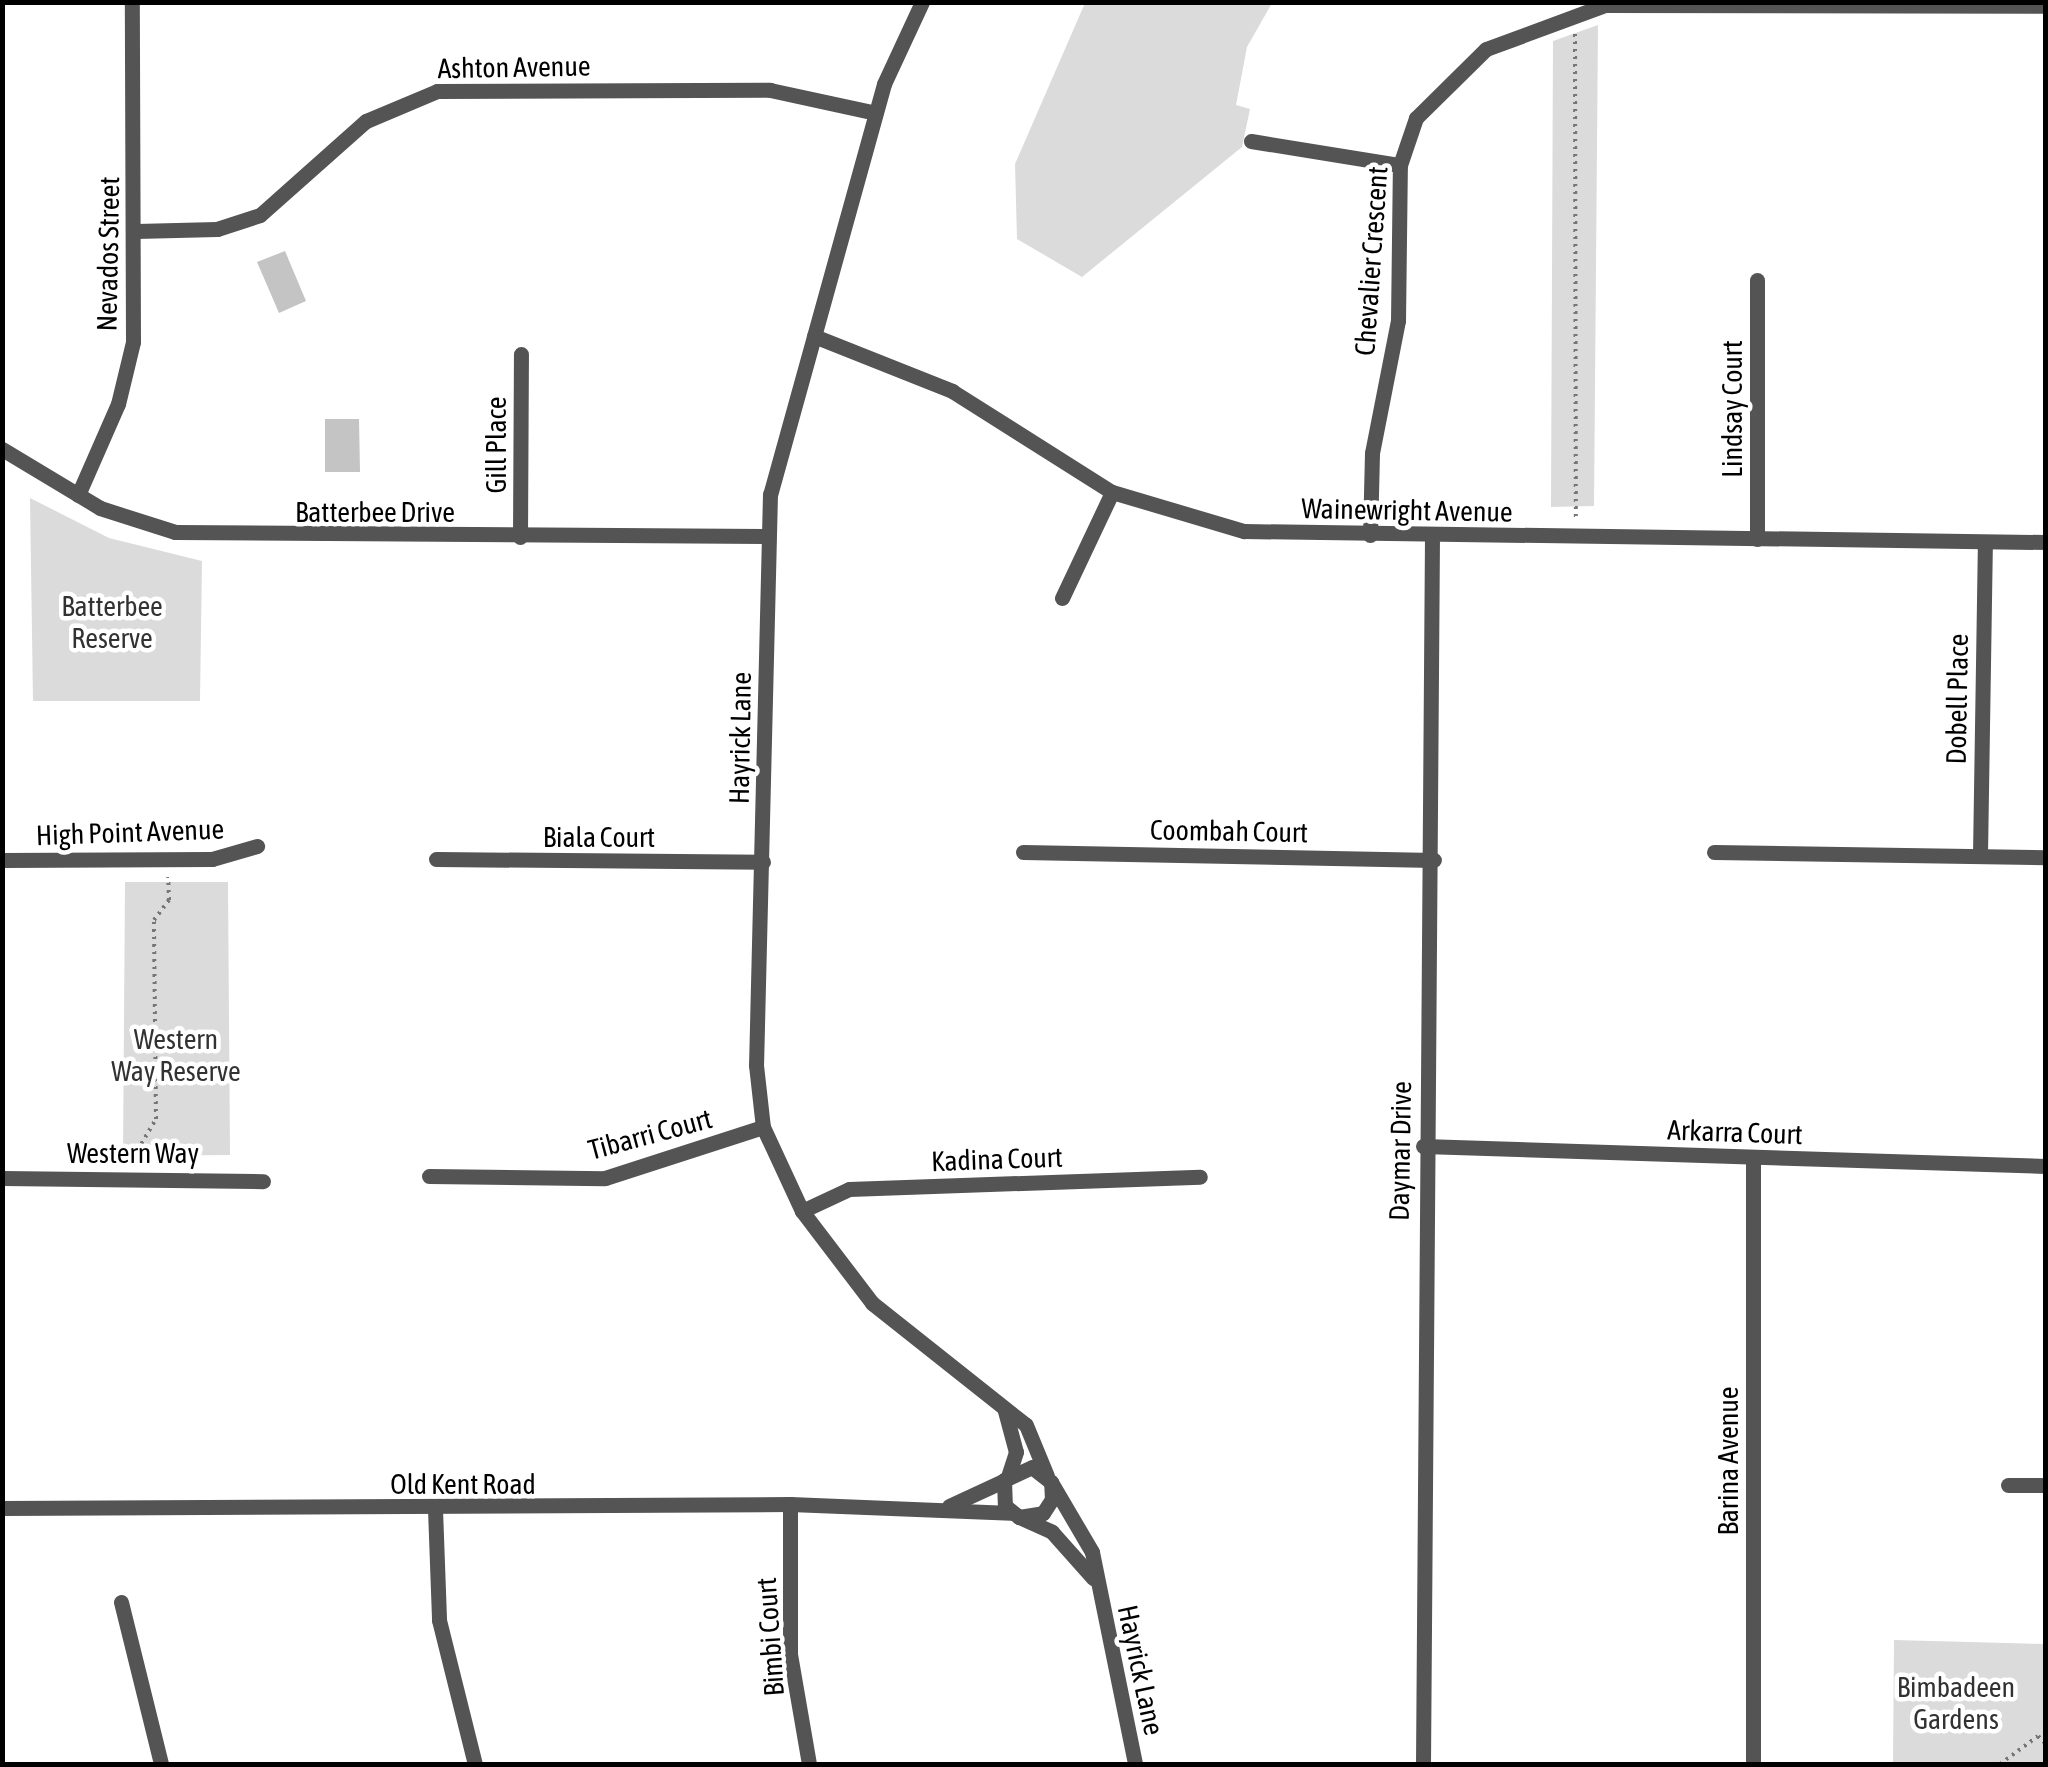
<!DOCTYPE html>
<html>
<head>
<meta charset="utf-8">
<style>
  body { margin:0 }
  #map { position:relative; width:2048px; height:1767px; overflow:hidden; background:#fff; font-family:"Asap Condensed",sans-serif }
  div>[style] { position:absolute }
  .green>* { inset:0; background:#dbdbdb }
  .building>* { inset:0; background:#c4c4c4 }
  .path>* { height:4px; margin-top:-2px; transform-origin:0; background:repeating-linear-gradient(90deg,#767676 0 2.5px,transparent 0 7.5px) }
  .minor>* { height:15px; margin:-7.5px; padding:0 7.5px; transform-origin:7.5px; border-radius:7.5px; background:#545454 }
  span { translate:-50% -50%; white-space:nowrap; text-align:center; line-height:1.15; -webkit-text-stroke:9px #fff; paint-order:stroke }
  .street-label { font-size:28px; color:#000 }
  .park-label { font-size:28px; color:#323232 }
  .frame { position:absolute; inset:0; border:5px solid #000; pointer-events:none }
</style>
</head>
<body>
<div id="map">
  <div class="green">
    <i style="clip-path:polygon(1085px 3px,1272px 3px,1247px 47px,1236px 105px,1250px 109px,1242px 147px,1082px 277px,1017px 239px,1015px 164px)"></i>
    <i style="clip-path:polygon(1598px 25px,1594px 506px,1551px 507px,1553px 41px)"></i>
    <i style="clip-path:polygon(30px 498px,109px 538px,202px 561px,200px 701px,33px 701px)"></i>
    <i style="clip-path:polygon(125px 882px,228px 882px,230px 1155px,123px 1156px)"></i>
    <i style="clip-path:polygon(1894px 1640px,2045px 1644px,2045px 1764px,1893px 1764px)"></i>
  </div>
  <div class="building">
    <i style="clip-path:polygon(285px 251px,306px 301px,279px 313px,257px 262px)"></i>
    <i style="clip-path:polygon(325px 419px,359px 419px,360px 472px,325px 472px)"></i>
  </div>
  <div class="path">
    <i style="left:1575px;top:34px;width:486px;rotate:89.9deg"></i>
    <i style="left:130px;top:1163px;width:51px;rotate:-59.4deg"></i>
    <i style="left:156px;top:1119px;width:199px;rotate:-90.6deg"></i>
    <i style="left:154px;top:920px;width:25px;rotate:-53deg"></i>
    <i style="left:169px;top:900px;width:23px;rotate:-92deg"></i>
    <i style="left:2000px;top:1764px;width:47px;rotate:-36.4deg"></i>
    <i style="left:2038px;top:1736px;width:11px;rotate:45deg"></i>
  </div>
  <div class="minor">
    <i style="left:922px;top:2px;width:90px;rotate:114.9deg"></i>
    <i style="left:884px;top:84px;width:426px;rotate:105.5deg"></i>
    <i style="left:770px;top:494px;width:571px;rotate:91.4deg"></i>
    <i style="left:756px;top:1065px;width:62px;rotate:83.6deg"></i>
    <i style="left:763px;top:1127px;width:93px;rotate:65.1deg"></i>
    <i style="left:802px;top:1211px;width:116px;rotate:52.7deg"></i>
    <i style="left:872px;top:1303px;width:196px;rotate:38.4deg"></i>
    <i style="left:1026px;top:1425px;width:55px;rotate:67.6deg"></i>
    <i style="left:1251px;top:141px;width:151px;rotate:9.2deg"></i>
    <i style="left:136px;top:231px;width:81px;rotate:-1.4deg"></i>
    <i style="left:217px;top:229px;width:45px;rotate:-18deg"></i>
    <i style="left:260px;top:215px;width:142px;rotate:-41.6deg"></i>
    <i style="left:366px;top:121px;width:77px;rotate:-22.9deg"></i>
    <i style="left:437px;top:91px;width:333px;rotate:-0.2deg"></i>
    <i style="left:770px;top:90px;width:108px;rotate:12.2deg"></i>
    <i style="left:814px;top:336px;width:149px;rotate:21.7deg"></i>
    <i style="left:952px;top:391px;width:189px;rotate:32.3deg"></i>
    <i style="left:1112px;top:492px;width:138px;rotate:16.5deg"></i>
    <i style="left:1244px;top:531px;width:802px;rotate:0.79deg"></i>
    <i style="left:2px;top:449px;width:114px;rotate:31deg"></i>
    <i style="left:100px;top:508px;width:79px;rotate:17.7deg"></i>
    <i style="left:175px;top:532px;width:593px;rotate:0.39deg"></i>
    <i style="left:78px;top:495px;width:99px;rotate:-66.3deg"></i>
    <i style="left:118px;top:404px;width:64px;rotate:-76.4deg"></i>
    <i style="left:133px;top:342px;width:340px;rotate:-90.2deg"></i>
    <i style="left:1370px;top:535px;width:82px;rotate:-88.6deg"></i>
    <i style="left:1372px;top:453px;width:135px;rotate:-78.9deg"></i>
    <i style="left:1398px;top:321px;width:156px;rotate:-89.3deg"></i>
    <i style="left:1400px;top:165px;width:50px;rotate:-71.2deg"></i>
    <i style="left:1416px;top:118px;width:98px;rotate:-44.6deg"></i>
    <i style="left:1486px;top:49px;width:127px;rotate:-20.3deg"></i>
    <i style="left:1605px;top:5px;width:441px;rotate:0.1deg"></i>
    <i style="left:520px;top:537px;width:183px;rotate:-89.7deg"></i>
    <i style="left:1757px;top:539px;width:259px;rotate:-90deg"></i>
    <i style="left:1062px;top:598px;width:117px;rotate:-64.7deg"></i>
    <i style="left:1023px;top:852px;width:411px;rotate:1.1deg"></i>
    <i style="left:1714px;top:852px;width:332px;rotate:0.9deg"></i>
    <i style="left:1980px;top:855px;width:312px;rotate:-89.1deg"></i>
    <i style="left:436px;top:859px;width:327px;rotate:0.5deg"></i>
    <i style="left:2px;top:860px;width:210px;rotate:-0.3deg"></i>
    <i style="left:212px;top:859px;width:47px;rotate:-16.1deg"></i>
    <i style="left:1423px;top:1146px;width:623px;rotate:1.84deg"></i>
    <i style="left:1753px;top:1157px;width:607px;rotate:90deg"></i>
    <i style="left:429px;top:1176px;width:176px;rotate:0.7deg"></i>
    <i style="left:605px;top:1178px;width:166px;rotate:-17.9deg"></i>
    <i style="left:2px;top:1178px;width:261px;rotate:0.7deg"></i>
    <i style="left:802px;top:1211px;width:52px;rotate:-25.1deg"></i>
    <i style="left:849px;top:1189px;width:351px;rotate:-2deg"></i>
    <i style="left:1005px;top:1411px;width:42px;rotate:75deg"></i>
    <i style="left:1016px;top:1452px;width:23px;rotate:108deg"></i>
    <i style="left:1051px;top:1482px;width:81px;rotate:59.6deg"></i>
    <i style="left:1092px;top:1552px;width:216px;rotate:78.5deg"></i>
    <i style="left:2008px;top:1485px;width:38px"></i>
    <i style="left:790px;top:1504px;width:150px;rotate:90deg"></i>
    <i style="left:790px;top:1654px;width:112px;rotate:80.2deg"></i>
    <i style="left:949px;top:1506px;width:60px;rotate:-24.8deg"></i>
    <i style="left:2px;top:1508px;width:788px;rotate:-0.29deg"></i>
    <i style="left:790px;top:1504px;width:221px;rotate:2.3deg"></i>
    <i style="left:435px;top:1509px;width:111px;rotate:87.9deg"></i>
    <i style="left:439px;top:1620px;width:148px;rotate:76deg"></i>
    <i style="left:1019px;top:1517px;width:24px;rotate:-9deg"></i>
    <i style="left:1043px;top:1513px;width:17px;rotate:-57deg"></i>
    <i style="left:1052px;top:1499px;width:17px;rotate:-93deg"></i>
    <i style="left:1051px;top:1482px;width:24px;rotate:-142deg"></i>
    <i style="left:1032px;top:1467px;width:31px;rotate:155deg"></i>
    <i style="left:1004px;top:1480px;width:26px;rotate:88deg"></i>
    <i style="left:1005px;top:1506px;width:18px;rotate:38deg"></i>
    <i style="left:1019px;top:1517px;width:36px;rotate:24deg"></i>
    <i style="left:1052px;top:1532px;width:62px;rotate:48.3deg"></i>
    <i style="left:121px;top:1602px;width:167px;rotate:76.1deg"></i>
    <i style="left:1423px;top:1764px;width:1226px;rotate:-89.58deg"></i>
  </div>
  <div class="street-label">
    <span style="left:514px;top:67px;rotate:-1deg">Ashton Avenue</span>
    <span style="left:108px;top:254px;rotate:-89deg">Nevados Street</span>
    <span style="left:1371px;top:261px;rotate:-86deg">Chevalier Crescent</span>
    <span style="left:1732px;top:409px;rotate:-90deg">Lindsay Court</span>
    <span style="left:496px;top:445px;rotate:-90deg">Gill Place</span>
    <span style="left:1407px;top:510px;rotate:1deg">Wainewright Avenue</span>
    <span style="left:375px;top:512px">Batterbee Drive</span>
    <span style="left:1957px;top:699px;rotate:-89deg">Dobell Place</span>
    <span style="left:740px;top:738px;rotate:-89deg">Hayrick Lane</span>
    <span style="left:1229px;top:831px;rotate:1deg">Coombah Court</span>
    <span style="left:130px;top:832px;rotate:-2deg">High Point Avenue</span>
    <span style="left:599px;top:837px">Biala Court</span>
    <span style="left:1735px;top:1132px;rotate:2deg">Arkarra Court</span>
    <span style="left:650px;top:1134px;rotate:-15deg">Tibarri Court</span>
    <span style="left:1400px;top:1151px;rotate:-89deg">Daymar Drive</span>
    <span style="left:133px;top:1153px">Western Way</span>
    <span style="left:997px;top:1159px;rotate:-2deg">Kadina Court</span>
    <span style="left:1728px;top:1461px;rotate:-90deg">Barina Avenue</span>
    <span style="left:463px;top:1484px">Old Kent Road</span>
    <span style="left:770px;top:1637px;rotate:-94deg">Bimbi Court</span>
    <span style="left:1141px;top:1670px;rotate:78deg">Hayrick Lane</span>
  </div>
  <div class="park-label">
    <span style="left:112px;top:622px">Batterbee<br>Reserve</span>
    <span style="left:176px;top:1055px">Western<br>Way Reserve</span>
    <span style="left:1956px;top:1703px">Bimbadeen<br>Gardens</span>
  </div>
  <div class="frame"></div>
</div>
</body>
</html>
